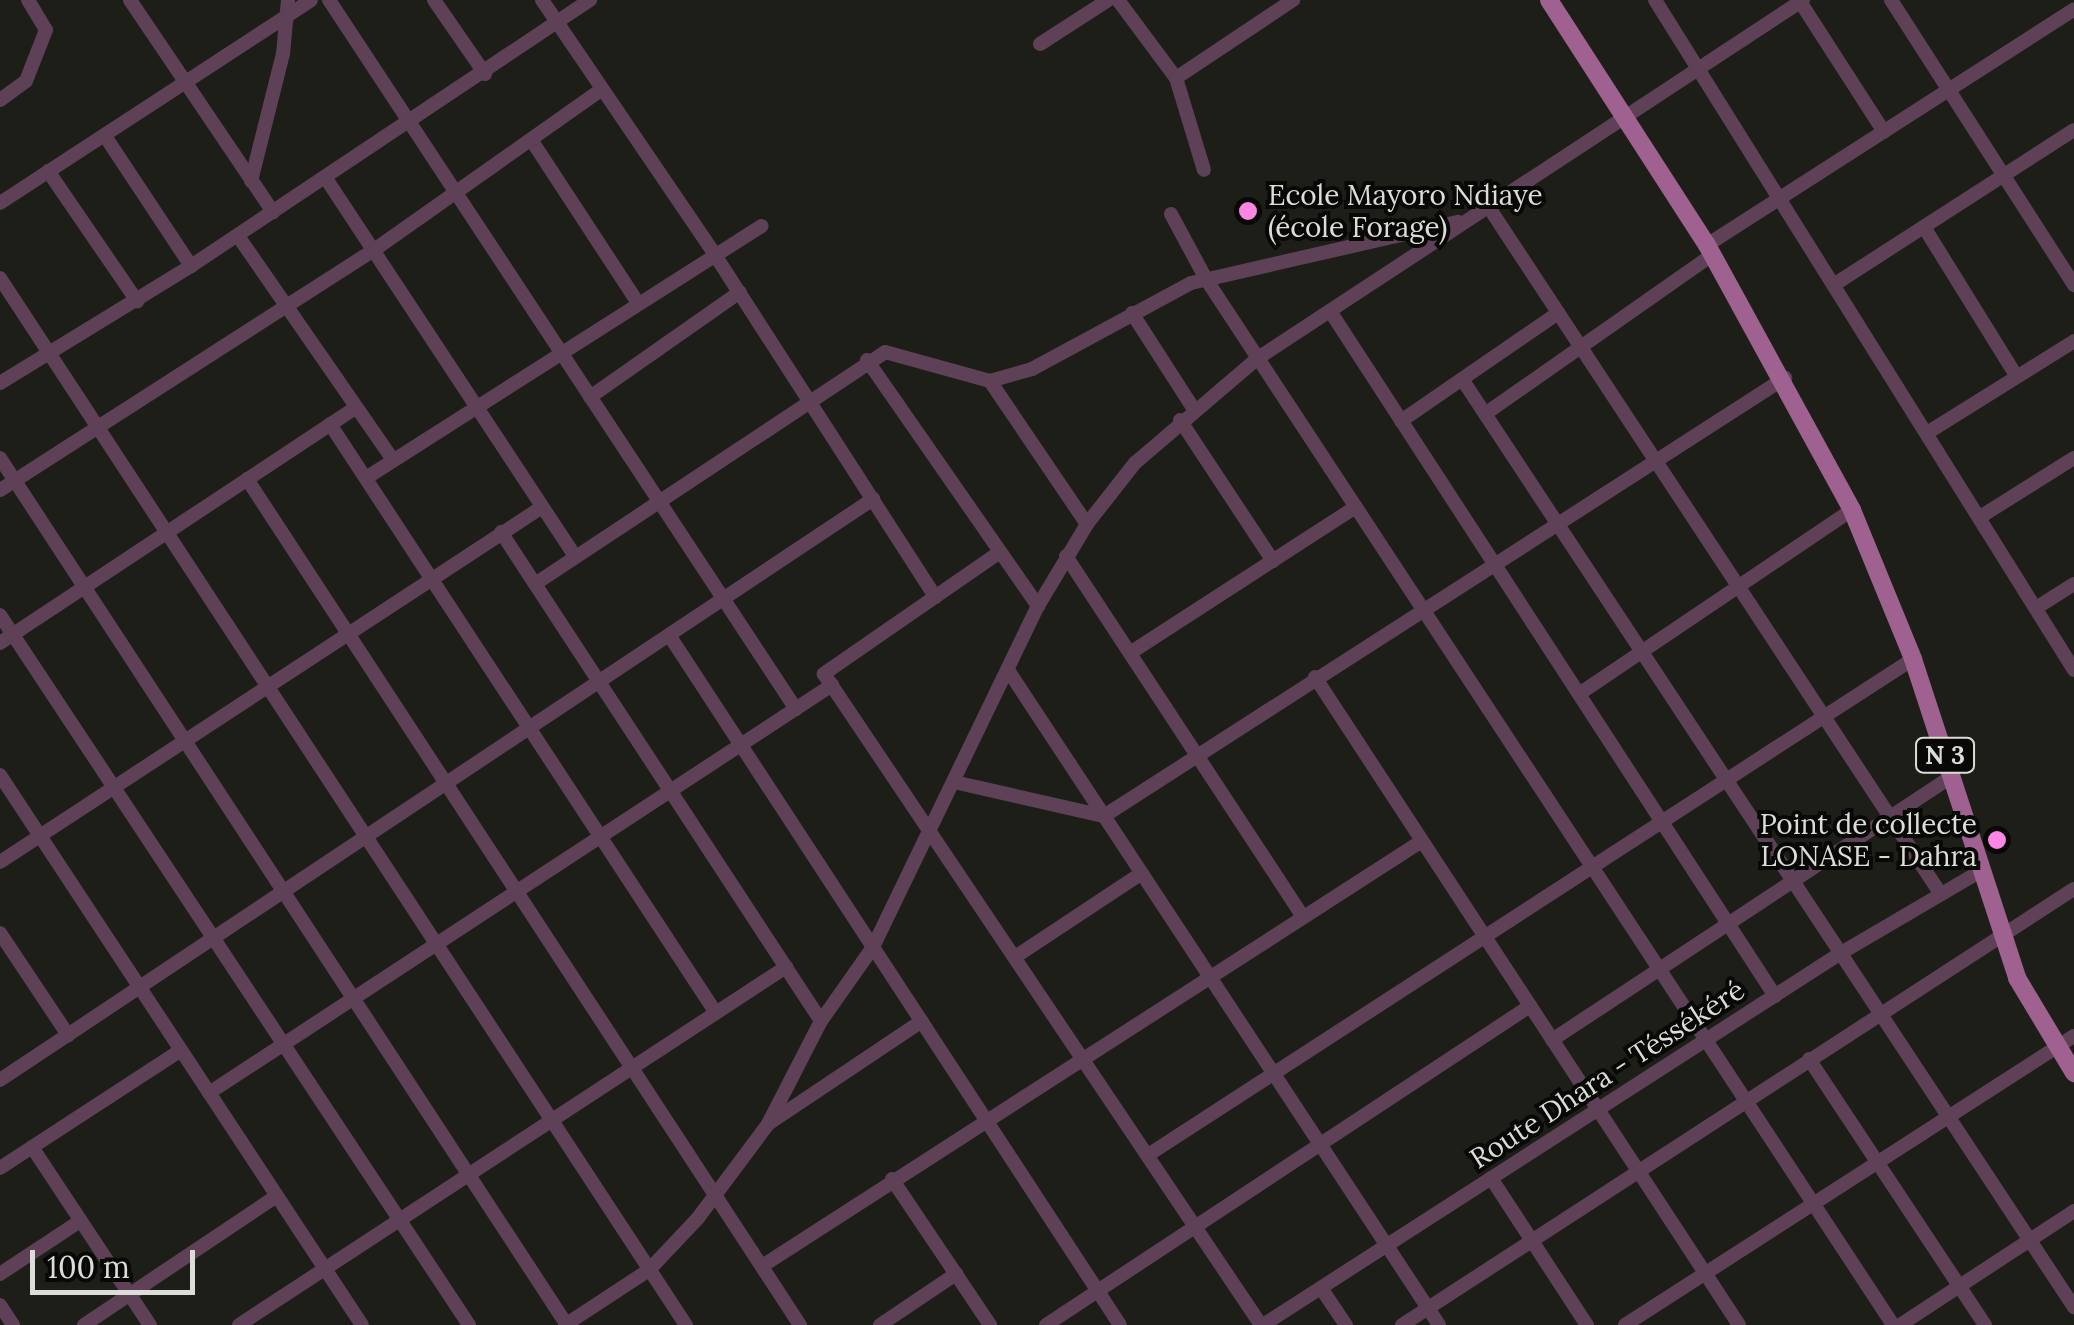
<!DOCTYPE html>
<html>
<head>
<meta charset="utf-8">
<style>
  body { margin:0 }
  #map { position:relative; width:2074px; height:1325px; overflow:hidden; background:#1e1e18; font-family:Lora,serif }
  div>[style] { position:absolute }
  .minor>* { height:14px; margin:-7px; padding:0 7px; transform-origin:7px; border-radius:7px; background:#5e4157 }
  .major>* { height:18px; margin:-9px; padding:0 9px; transform-origin:9px; border-radius:9px; background:#9e6190 }
  .dots>* { width:28px; height:28px; translate:-50% -50%; box-sizing:border-box; border:5px solid #080806; border-radius:50% }
  span { translate:-50% -50%; white-space:nowrap; text-align:center; line-height:1.15; -webkit-text-stroke:8px #080806; paint-order:stroke }
  .shield-label span { padding:2px 8px; background:#080806; border:2px solid; border-radius:8px; -webkit-text-stroke-width:0 }
  .shield-label { font-size:25px; color:#dcdcd8; font-weight:700 }
  .poi-label { font-size:28px; color:#dcdcd8 }
  .left { translate:0 -50%; text-align:left }
  .right { translate:-100% -50%; text-align:right }
  .street-label { font-size:28px; color:#dcdcd8 }
  .scale { position:absolute; left:30px; top:1250px; width:165px; height:45px; box-sizing:border-box; border:5px solid #dcdcd8; border-top:0; padding-left:12px; font-size:30px; line-height:35px; white-space:nowrap; color:#dcdcd8; -webkit-text-stroke:8px #080806; paint-order:stroke }
</style>
</head>
<body>
<div id="map">
  <div class="minor">
    <i style="left:130px;top:0;width:256px;rotate:56deg"></i>
    <i style="left:329px;top:0;width:849px;rotate:56.63deg"></i>
    <i style="left:434px;top:0;width:90px;rotate:55.4deg"></i>
    <i style="left:542px;top:0;width:308px;rotate:55.8deg"></i>
    <i style="left:715px;top:255px;width:407px;rotate:57.2deg"></i>
    <i style="left:1118px;top:0;width:97px;rotate:53.4deg"></i>
    <i style="left:1176px;top:78px;width:96px;rotate:73.1deg"></i>
    <i style="left:1655px;top:0;width:790px;rotate:57.98deg"></i>
    <i style="left:1799px;top:0;width:157px;rotate:57.2deg"></i>
    <i style="left:1891px;top:0;width:339px;rotate:57.3deg"></i>
    <i style="left:1040px;top:44px;width:81px;rotate:-32.9deg"></i>
    <i style="left:1176px;top:78px;width:141px;rotate:-33.7deg"></i>
    <i style="left:0;top:100px;width:32px;rotate:-36deg"></i>
    <i style="left:26px;top:81px;width:55px;rotate:-68.6deg"></i>
    <i style="left:46px;top:30px;width:35px;rotate:-121deg"></i>
    <i style="left:105px;top:136px;width:156px;rotate:56.5deg"></i>
    <i style="left:532px;top:141px;width:190px;rotate:56.8deg"></i>
    <i style="left:48px;top:171px;width:158px;rotate:55.6deg"></i>
    <i style="left:325px;top:177px;width:455px;rotate:56.6deg"></i>
    <i style="left:251px;top:181px;width:131px;rotate:-75.9deg"></i>
    <i style="left:283px;top:54px;width:54px;rotate:-84.7deg"></i>
    <i style="left:0;top:203px;width:371px;rotate:-33.1deg"></i>
    <i style="left:1488px;top:206px;width:822px;rotate:56.66deg"></i>
    <i style="left:1171px;top:214px;width:74px;rotate:61.7deg"></i>
    <i style="left:1206px;top:279px;width:1251px;rotate:56.7deg"></i>
    <i style="left:1924px;top:227px;width:176px;rotate:58.2deg"></i>
    <i style="left:238px;top:236px;width:272px;rotate:55.3deg"></i>
    <i style="left:1707px;top:245px;width:436px;rotate:-32.7deg"></i>
    <i style="left:0;top:278px;width:1252px;rotate:56.77deg"></i>
    <i style="left:1835px;top:284px;width:284px;rotate:-32.8deg"></i>
    <i style="left:1330px;top:311px;width:817px;rotate:56.99deg"></i>
    <i style="left:1132px;top:313px;width:113px;rotate:57.3deg"></i>
    <i style="left:867px;top:360px;width:300px;rotate:55.2deg"></i>
    <i style="left:1462px;top:379px;width:1112px;rotate:56.6deg"></i>
    <i style="left:990px;top:381px;width:173px;rotate:55.9deg"></i>
    <i style="left:0;top:383px;width:224px;rotate:-31.5deg"></i>
    <i style="left:191px;top:266px;width:480px;rotate:-33.7deg"></i>
    <i style="left:590px;top:397px;width:183px;rotate:-35deg"></i>
    <i style="left:1485px;top:414px;width:277px;rotate:-35deg"></i>
    <i style="left:1180px;top:420px;width:169px;rotate:56.6deg"></i>
    <i style="left:1401px;top:421px;width:191px;rotate:-34.5deg"></i>
    <i style="left:330px;top:424px;width:704px;rotate:56.76deg"></i>
    <i style="left:1927px;top:433px;width:173px;rotate:-32deg"></i>
    <i style="left:0;top:458px;width:1036px;rotate:56.82deg"></i>
    <i style="left:366px;top:478px;width:469px;rotate:-32.5deg"></i>
    <i style="left:247px;top:479px;width:1011px;rotate:56.83deg"></i>
    <i style="left:0;top:490px;width:444px;rotate:-32.7deg"></i>
    <i style="left:374px;top:250px;width:278px;rotate:-35.2deg"></i>
    <i style="left:1980px;top:517px;width:111px;rotate:-32.1deg"></i>
    <i style="left:501px;top:532px;width:584px;rotate:56.8deg"></i>
    <i style="left:997px;top:554px;width:211px;rotate:145.3deg"></i>
    <i style="left:824px;top:674px;width:784px;rotate:56.13deg"></i>
    <i style="left:1066px;top:556px;width:432px;rotate:56.7deg"></i>
    <i style="left:535px;top:584px;width:420px;rotate:-33.5deg"></i>
    <i style="left:885px;top:352px;width:109px;rotate:15.4deg"></i>
    <i style="left:990px;top:381px;width:44px;rotate:-15.9deg"></i>
    <i style="left:1032px;top:369px;width:181px;rotate:-28.4deg"></i>
    <i style="left:1191px;top:283px;width:274px;rotate:-12.9deg"></i>
    <i style="left:2036px;top:608px;width:45px;rotate:-32.3deg"></i>
    <i style="left:0;top:615px;width:851px;rotate:56.55deg"></i>
    <i style="left:669px;top:635px;width:824px;rotate:56.83deg"></i>
    <i style="left:0;top:643px;width:427px;rotate:-33.5deg"></i>
    <i style="left:1130px;top:653px;width:269px;rotate:-32.9deg"></i>
    <i style="left:1008px;top:670px;width:784px;rotate:56.65deg"></i>
    <i style="left:1315px;top:677px;width:774px;rotate:56.8deg"></i>
    <i style="left:1579px;top:694px;width:329px;rotate:-34deg"></i>
    <i style="left:0;top:775px;width:658px;rotate:56.65deg"></i>
    <i style="left:954px;top:782px;width:154px;rotate:12.8deg"></i>
    <i style="left:1104px;top:816px;width:810px;rotate:-32.75deg"></i>
    <i style="left:0;top:862px;width:648px;rotate:-33.22deg"></i>
    <i style="left:0;top:933px;width:123px;rotate:56.3deg"></i>
    <i style="left:1015px;top:957px;width:152px;rotate:-33.5deg"></i>
    <i style="left:1552px;top:1040px;width:479px;rotate:-33.4deg"></i>
    <i style="left:1809px;top:1059px;width:319px;rotate:56.5deg"></i>
    <i style="left:0;top:1080px;width:1049px;rotate:-33.64deg"></i>
    <i style="left:209px;top:1093px;width:745px;rotate:-33.22deg"></i>
    <i style="left:768px;top:1124px;width:185px;rotate:-33.8deg"></i>
    <i style="left:32px;top:1147px;width:214px;rotate:56.5deg"></i>
    <i style="left:1148px;top:1155px;width:912px;rotate:-32.96deg"></i>
    <i style="left:0;top:1168px;width:216px;rotate:-33.1deg"></i>
    <i style="left:1491px;top:1178px;width:176px;rotate:56.9deg"></i>
    <i style="left:892px;top:1179px;width:176px;rotate:56.1deg"></i>
    <i style="left:762px;top:1266px;width:785px;rotate:-32.78deg"></i>
    <i style="left:0;top:1274px;width:96px;rotate:-33.5deg"></i>
    <i style="left:1321px;top:1288px;width:45px;rotate:56deg"></i>
    <i style="left:0;top:1305px;width:24px;rotate:57deg"></i>
    <i style="left:84px;top:1325px;width:232px;rotate:-33.8deg"></i>
    <i style="left:239px;top:1325px;width:654px;rotate:-33.2deg"></i>
    <i style="left:565px;top:1325px;width:100px;rotate:-33.2deg"></i>
    <i style="left:649px;top:1270px;width:71px;rotate:-46.7deg"></i>
    <i style="left:698px;top:1218px;width:117px;rotate:-53.3deg"></i>
    <i style="left:768px;top:1124px;width:116px;rotate:-62.8deg"></i>
    <i style="left:821px;top:1021px;width:90px;rotate:-54.9deg"></i>
    <i style="left:873px;top:947px;width:379px;rotate:-64.2deg"></i>
    <i style="left:1038px;top:606px;width:96px;rotate:-59.1deg"></i>
    <i style="left:1087px;top:524px;width:78px;rotate:-51.8deg"></i>
    <i style="left:1135px;top:463px;width:162px;rotate:-40.5deg"></i>
    <i style="left:1258px;top:358px;width:652px;rotate:-33.3deg"></i>
    <i style="left:880px;top:1325px;width:92px;rotate:-33.9deg"></i>
    <i style="left:1046px;top:1325px;width:580px;rotate:-33.39deg"></i>
    <i style="left:1263px;top:1325px;width:687px;rotate:-32.77deg"></i>
    <i style="left:1841px;top:953px;width:162px;rotate:-30.4deg"></i>
    <i style="left:1402px;top:1325px;width:801px;rotate:-32.98deg"></i>
    <i style="left:1625px;top:1325px;width:534px;rotate:-32.77deg"></i>
    <i style="left:1900px;top:1325px;width:208px;rotate:-33.2deg"></i>
  </div>
  <div class="major">
    <i style="left:1549px;top:0;width:292px;rotate:57.2deg"></i>
    <i style="left:1707px;top:245px;width:302px;rotate:61.3deg"></i>
    <i style="left:1852px;top:510px;width:161px;rotate:67.7deg"></i>
    <i style="left:1913px;top:659px;width:336px;rotate:71.9deg"></i>
    <i style="left:2017px;top:978px;width:111px;rotate:59deg"></i>
  </div>
  <div class="dots">
    <i style="left:1248px;top:211px;background:#fc86e3"></i>
    <i style="left:1997px;top:840px;background:#fc86e3"></i>
  </div>
  <div class="shield-label">
    <span style="left:1945px;top:755px">N 3</span>
  </div>
  <div class="poi-label">
    <span class="left" style="left:1268px;top:211px">Ecole Mayoro Ndiaye<br>(école Forage)</span>
    <span class="right" style="left:1977px;top:840px">Point de collecte<br>LONASE - Dahra</span>
  </div>
  <div class="street-label">
    <span style="left:1607px;top:1074px;rotate:-33deg">Route Dhara - Téssékéré</span>
  </div>
  <div class="scale">100 m</div>
</div>
</body>
</html>
